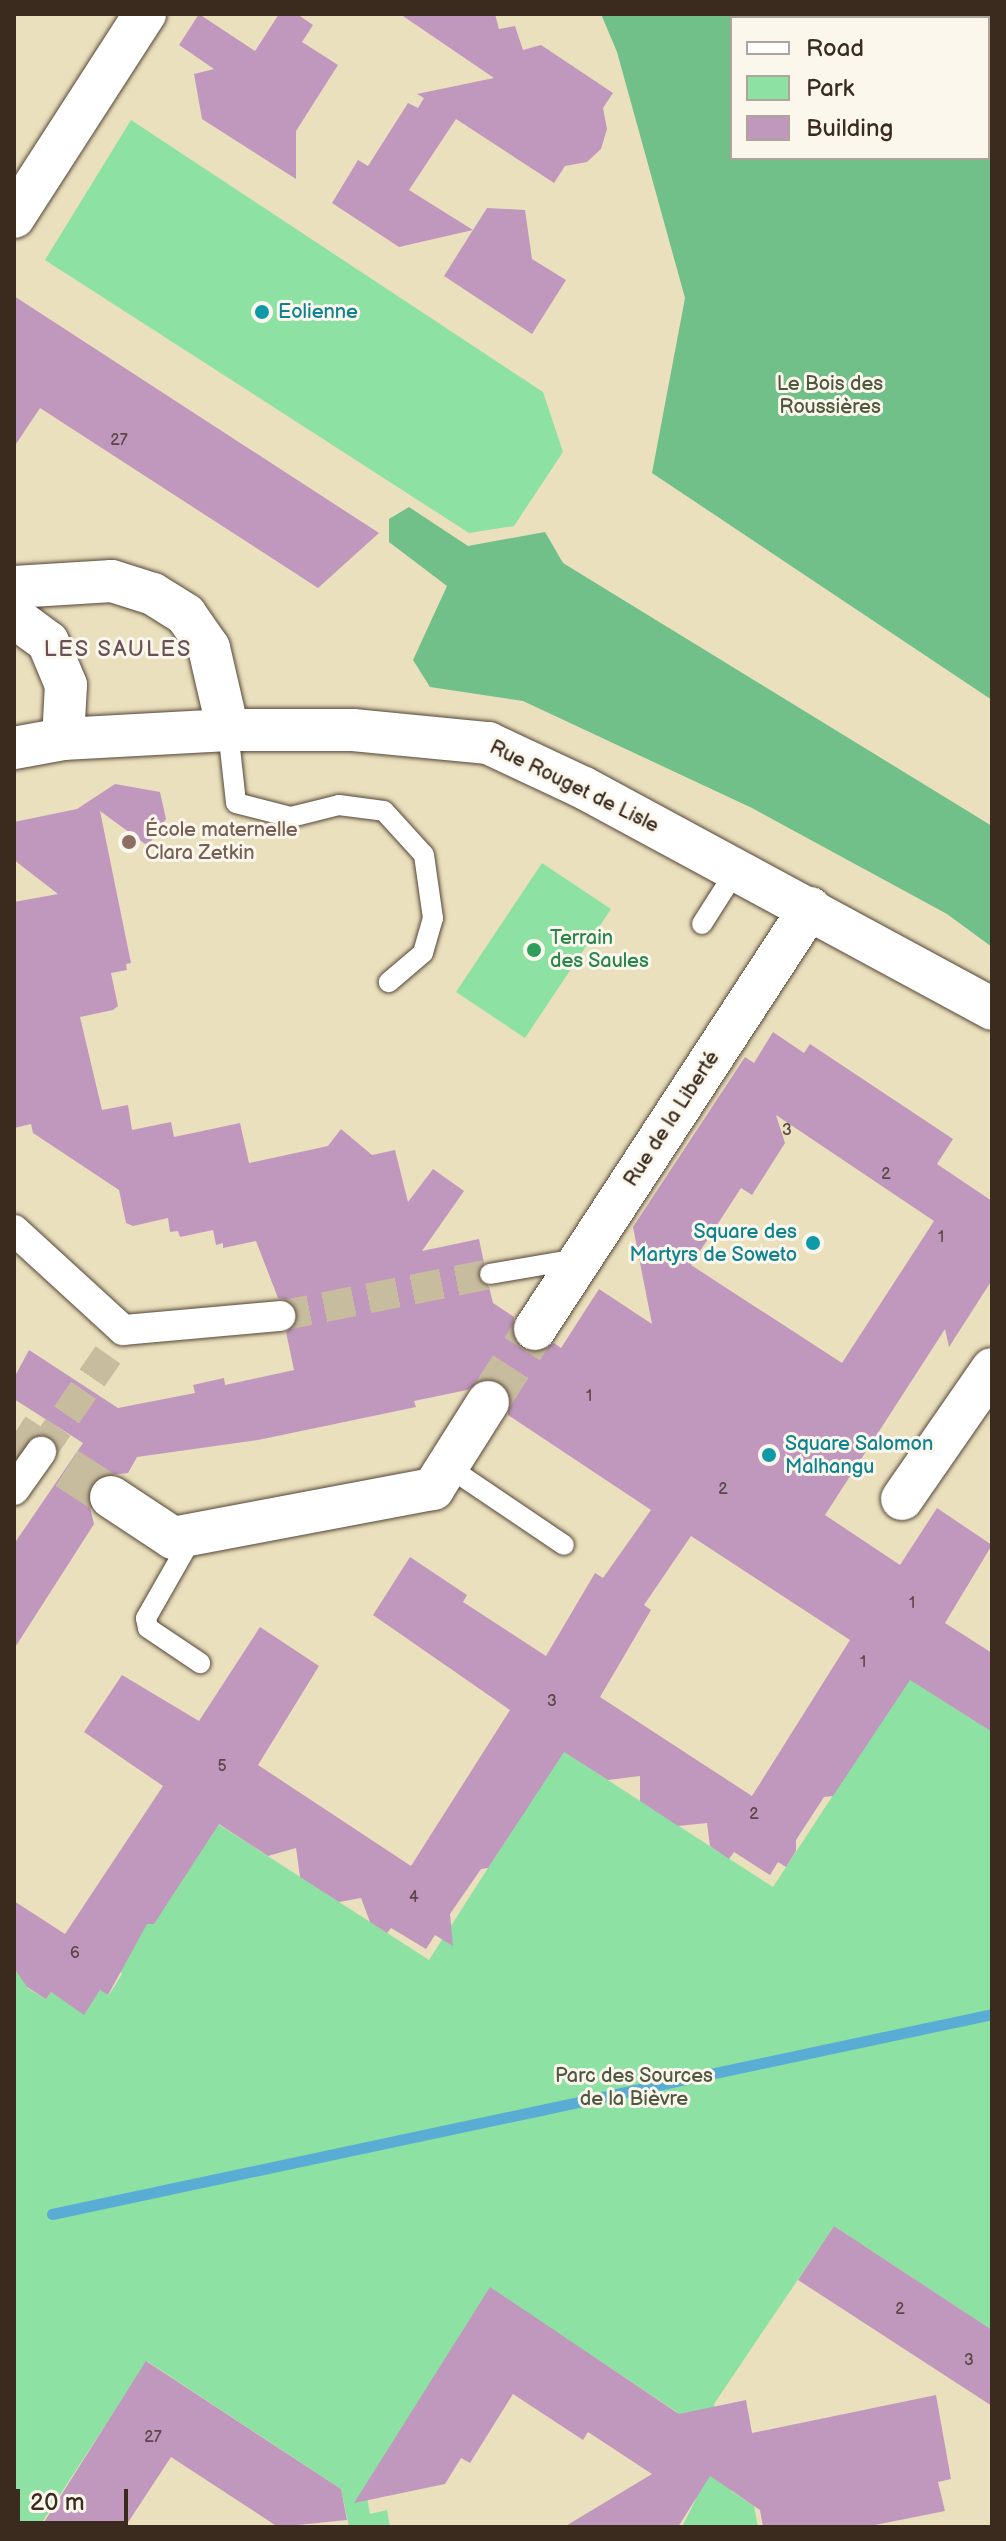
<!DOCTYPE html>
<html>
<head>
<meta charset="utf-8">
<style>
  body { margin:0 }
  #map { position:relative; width:1006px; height:2541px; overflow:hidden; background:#eae0be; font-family:"Balsamiq Sans",sans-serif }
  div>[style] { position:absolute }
  .green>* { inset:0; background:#8ce1a3 }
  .forest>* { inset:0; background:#71bf89 }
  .stream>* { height:11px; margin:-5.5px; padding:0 5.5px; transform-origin:5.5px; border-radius:5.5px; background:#59add5 }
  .building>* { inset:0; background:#c098bd }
  .pedestrian-tunnel>* { height:30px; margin-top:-15px; transform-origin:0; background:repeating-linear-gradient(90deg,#c7bc9e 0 30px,transparent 0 45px) }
  .minor-tunnel>* { height:42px; margin-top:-21px; transform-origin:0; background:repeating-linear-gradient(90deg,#c7bc9e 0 42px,transparent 0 63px) }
  .roads { filter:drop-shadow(0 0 2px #554536) drop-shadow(0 0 2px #554536) }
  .service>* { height:20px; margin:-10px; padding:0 10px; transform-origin:10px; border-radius:10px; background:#fff }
  .pedestrian>* { height:30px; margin:-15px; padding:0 15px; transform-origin:15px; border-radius:15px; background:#fff }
  .minor>* { height:42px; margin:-21px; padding:0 21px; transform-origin:21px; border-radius:21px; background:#fff }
  .dots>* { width:22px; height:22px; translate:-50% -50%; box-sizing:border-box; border:4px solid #fbf7ec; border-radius:50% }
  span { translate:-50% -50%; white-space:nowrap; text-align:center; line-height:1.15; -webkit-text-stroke:6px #fbf7ec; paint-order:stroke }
  .number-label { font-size:16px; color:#5c4646 }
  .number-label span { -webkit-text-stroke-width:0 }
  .culture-label { font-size:20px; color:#0d838f }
  .left { translate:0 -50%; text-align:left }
  .right { translate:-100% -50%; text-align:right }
  .park-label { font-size:20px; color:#4f583f }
  .street-label { font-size:20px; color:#3b2a1e }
  .education-label { font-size:20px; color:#785e54 }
  .leisure-label { font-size:20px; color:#27864d }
  .neighbourhood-label { font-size:22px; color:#6a5056; letter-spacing:2px }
  .frame { position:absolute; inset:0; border:16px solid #3b2a1e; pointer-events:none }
  .legend { position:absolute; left:730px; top:16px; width:260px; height:144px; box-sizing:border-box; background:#fbf7ec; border:2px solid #aea59a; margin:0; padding:10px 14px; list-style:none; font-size:24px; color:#3b2a1e }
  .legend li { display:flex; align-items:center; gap:16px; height:40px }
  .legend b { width:40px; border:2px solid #aea59a }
  .scale { position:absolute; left:16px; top:2489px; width:112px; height:36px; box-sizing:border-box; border:4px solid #3b2a1e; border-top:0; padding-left:10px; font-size:24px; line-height:28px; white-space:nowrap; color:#3b2a1e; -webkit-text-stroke:6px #fbf7ec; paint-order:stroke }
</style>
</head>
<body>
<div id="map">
  <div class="green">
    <i style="clip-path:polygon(131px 120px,543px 392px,563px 452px,514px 526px,469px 533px,45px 260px)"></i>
    <i style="clip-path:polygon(542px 863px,611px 909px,525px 1038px,456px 992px)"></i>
    <i style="clip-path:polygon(909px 1679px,992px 1732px,992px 2330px,834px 2226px,714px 2404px,731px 2491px,754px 2506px,758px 2527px,682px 2527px,696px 2499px,677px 2412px,490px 2288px,365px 2486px,370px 2514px,387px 2510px,390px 2527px,349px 2527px,341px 2489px,147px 2361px,39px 2527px,14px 2527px,14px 1968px,29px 1978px,27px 1988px,46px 1999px,51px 1992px,84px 2014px,100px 1990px,109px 1995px,122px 1974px,117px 1965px,137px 1934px,218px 1824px,429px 1960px,563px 1751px,773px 1887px)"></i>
  </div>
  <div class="forest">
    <i style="clip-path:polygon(evenodd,601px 14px,992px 14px,992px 700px,652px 473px,685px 298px,617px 52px,601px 14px,732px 18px,988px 18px,988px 158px,732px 158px,732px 18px)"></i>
    <i style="clip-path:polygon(409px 507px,468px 546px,545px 532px,563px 563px,992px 826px,992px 947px,947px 914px,752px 808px,523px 701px,430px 687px,413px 660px,447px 586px,389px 542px,389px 519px)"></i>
  </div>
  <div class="stream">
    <i style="left:52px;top:2214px;width:961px;rotate:-12.01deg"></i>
  </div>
  <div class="building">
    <i style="clip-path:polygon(199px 14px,255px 51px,279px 14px,297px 14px,313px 25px,302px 42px,338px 65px,296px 131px,296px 179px,202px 119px,194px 74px,214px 69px,179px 45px)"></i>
    <i style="clip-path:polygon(400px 14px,495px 14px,499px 29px,515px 26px,523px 50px,541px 45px,613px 93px,603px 108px,607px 129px,601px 149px,587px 162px,565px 166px,554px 183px,456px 119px,409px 190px,473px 230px,487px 208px,525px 210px,532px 259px,566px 280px,532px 334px,444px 276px,473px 230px,399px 247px,332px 203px,358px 160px,368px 166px,408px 103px,418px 108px,424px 98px,417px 94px,494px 78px)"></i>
    <i style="clip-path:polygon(14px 296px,285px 472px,379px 533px,318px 588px,40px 408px,14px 447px)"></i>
    <i style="clip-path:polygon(evenodd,115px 784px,160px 792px,166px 819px,148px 846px,100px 811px,131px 963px,126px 964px,127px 970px,111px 973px,118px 1006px,113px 1010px,80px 1017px,102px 1110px,128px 1105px,132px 1130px,171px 1122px,174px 1137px,240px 1123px,249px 1163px,328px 1146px,341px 1129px,372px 1155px,395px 1150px,408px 1202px,433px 1169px,464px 1191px,422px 1251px,479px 1239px,484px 1263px,477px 1277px,489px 1287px,493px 1303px,514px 1317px,513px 1339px,523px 1349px,534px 1353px,554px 1343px,561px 1348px,599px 1289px,652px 1324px,633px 1227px,745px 1057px,754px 1063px,773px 1032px,804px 1053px,810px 1044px,953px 1139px,937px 1164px,992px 1201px,992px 1280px,949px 1347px,945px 1329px,825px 1515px,900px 1565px,937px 1508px,992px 1545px,945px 1623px,992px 1653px,992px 1732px,910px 1680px,833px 1796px,824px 1797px,796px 1840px,796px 1851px,786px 1867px,778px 1862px,770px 1875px,734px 1852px,729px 1859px,710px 1846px,707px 1823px,678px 1826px,640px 1801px,640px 1776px,608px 1780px,564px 1752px,488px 1868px,481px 1869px,450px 1914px,453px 1946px,435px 1935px,426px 1949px,391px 1928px,387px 1933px,370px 1922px,361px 1898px,339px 1902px,300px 1877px,296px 1848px,268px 1856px,219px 1824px,154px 1924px,147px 1924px,108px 1995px,100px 1990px,84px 2015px,51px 1992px,46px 1999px,27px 1987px,14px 1968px,14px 1901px,65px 1934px,163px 1786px,84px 1732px,122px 1675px,199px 1721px,260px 1627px,319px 1666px,258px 1765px,411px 1866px,510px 1710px,373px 1615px,410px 1557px,467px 1595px,463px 1602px,546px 1656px,595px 1573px,603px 1578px,651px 1510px,508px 1415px,509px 1390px,488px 1378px,467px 1390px,414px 1401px,416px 1407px,258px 1440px,137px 1457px,128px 1473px,100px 1476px,87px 1495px,94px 1524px,14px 1649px,14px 1544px,83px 1443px,14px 1399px,14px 1378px,29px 1350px,118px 1408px,195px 1393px,193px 1385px,224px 1378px,225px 1385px,294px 1370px,286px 1332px,296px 1324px,298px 1314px,288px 1300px,278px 1298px,256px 1241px,223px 1248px,223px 1243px,216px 1245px,213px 1230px,180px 1237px,178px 1231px,170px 1232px,168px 1218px,133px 1226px,126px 1223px,119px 1190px,33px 1133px,31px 1124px,14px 1128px,14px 902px,58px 894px,14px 860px,14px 822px,77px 809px,115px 784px,776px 1115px,934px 1221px,842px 1363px,691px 1265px,741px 1188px,752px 1195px,785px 1143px,776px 1115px,115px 784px,691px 1536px,850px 1640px,752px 1796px,600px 1697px,651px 1610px,644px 1605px,691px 1536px)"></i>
    <i style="clip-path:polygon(834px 2226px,992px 2330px,992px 2406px,798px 2280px)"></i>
    <i style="clip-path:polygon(490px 2287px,679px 2414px,746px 2400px,752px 2433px,936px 2395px,951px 2479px,938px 2482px,945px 2511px,865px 2527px,763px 2527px,760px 2510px,710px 2476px,678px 2527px,564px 2527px,652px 2474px,588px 2432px,583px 2440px,513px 2394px,470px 2463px,461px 2458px,445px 2484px,354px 2503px)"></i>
    <i style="clip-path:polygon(146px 2361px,341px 2489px,347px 2520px,278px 2527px,171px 2457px,125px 2527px,41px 2527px)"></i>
  </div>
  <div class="pedestrian-tunnel">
    <i style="left:280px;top:1316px;width:214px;rotate:-11.3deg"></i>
    <i style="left:41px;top:1452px;width:118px;rotate:-55.4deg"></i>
  </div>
  <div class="minor-tunnel">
    <i style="left:488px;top:1402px;width:87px;rotate:-57.2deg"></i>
    <i style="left:14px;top:1434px;width:116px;rotate:33deg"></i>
  </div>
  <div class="roads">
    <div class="service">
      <i style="left:228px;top:730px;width:73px;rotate:83.7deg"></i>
      <i style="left:236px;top:803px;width:57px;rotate:14.3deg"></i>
      <i style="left:291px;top:817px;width:49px;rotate:-14deg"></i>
      <i style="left:339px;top:805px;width:45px;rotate:7.6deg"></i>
      <i style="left:384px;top:811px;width:59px;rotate:47.7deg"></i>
      <i style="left:424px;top:855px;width:64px;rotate:81.9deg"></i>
      <i style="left:433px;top:918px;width:36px;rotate:106deg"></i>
      <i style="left:423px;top:953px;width:45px;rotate:139.5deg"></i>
      <i style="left:702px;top:924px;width:65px;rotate:-57.5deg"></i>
      <i style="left:490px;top:1274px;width:88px;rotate:-9.8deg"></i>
      <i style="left:447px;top:1466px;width:141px;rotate:34deg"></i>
      <i style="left:194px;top:1534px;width:97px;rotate:119.7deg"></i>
      <i style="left:146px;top:1618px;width:10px;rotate:79deg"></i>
      <i style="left:148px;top:1628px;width:63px;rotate:33.9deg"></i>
    </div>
    <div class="pedestrian">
      <i style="left:14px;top:1230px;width:148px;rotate:42.5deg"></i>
      <i style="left:123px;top:1330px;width:158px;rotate:-5.1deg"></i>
      <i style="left:14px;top:1490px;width:47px;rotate:-54.6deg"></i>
    </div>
    <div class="minor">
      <i style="left:14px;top:217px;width:242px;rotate:-57.2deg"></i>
      <i style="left:14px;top:587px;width:98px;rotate:-3.5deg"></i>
      <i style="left:112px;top:581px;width:43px;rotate:17.6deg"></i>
      <i style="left:153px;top:594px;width:39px;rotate:32deg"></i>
      <i style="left:186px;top:615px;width:40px;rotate:55.1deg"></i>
      <i style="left:209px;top:648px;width:84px;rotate:77deg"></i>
      <i style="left:14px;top:617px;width:42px;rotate:36.3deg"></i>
      <i style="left:48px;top:642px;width:47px;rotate:67.3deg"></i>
      <i style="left:66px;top:685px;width:54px;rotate:93.2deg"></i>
      <i style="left:14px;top:748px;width:50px;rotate:-10.4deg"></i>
      <i style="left:63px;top:739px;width:165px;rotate:-3.1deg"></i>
      <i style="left:228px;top:730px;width:125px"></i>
      <i style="left:353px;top:730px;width:136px;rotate:5.5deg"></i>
      <i style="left:488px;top:743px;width:106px;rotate:25.1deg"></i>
      <i style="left:584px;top:788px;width:464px;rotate:28.4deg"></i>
      <i style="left:535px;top:1329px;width:503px;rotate:-56.85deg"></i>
      <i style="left:111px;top:1497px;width:74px;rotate:33.5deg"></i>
      <i style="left:173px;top:1538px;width:265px;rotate:-10.7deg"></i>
      <i style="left:433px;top:1489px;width:103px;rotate:-57.7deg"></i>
      <i style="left:902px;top:1499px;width:158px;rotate:-55.3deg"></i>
    </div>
  </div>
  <div class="dots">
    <i style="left:262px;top:312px;background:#0f9aa8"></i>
    <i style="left:129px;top:842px;background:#8d6e63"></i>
    <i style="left:534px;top:950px;background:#2e9e5b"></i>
    <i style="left:813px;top:1243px;background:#0f9aa8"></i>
    <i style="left:769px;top:1455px;background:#0f9aa8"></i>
  </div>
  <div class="number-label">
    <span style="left:119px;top:441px">27</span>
    <span style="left:787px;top:1131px">3</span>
    <span style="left:886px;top:1175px">2</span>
    <span style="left:941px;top:1238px">1</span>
    <span style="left:589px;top:1397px">1</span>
    <span style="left:723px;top:1490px">2</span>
    <span style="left:912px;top:1604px">1</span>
    <span style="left:863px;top:1663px">1</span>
    <span style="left:552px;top:1702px">3</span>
    <span style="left:222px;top:1767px">5</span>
    <span style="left:754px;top:1815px">2</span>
    <span style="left:414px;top:1898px">4</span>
    <span style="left:75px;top:1954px">6</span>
    <span style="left:900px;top:2310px">2</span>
    <span style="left:969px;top:2361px">3</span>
    <span style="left:153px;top:2438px">27</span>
  </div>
  <div class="culture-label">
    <span class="left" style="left:278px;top:312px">Eolienne</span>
    <span class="right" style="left:797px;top:1244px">Square des<br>Martyrs de Soweto</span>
    <span class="left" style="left:785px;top:1456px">Square Salomon<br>Malhangu</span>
  </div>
  <div class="park-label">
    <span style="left:830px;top:396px">Le Bois des<br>Roussières</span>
    <span style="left:634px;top:2088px">Parc des Sources<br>de la Bièvre</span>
  </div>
  <div class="street-label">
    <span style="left:574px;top:787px;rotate:26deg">Rue Rouget de Lisle</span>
    <span style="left:672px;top:1119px;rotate:-57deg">Rue de la Liberté</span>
  </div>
  <div class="education-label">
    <span class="left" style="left:145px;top:842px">École maternelle<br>Clara Zetkin</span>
  </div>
  <div class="leisure-label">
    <span class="left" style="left:550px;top:950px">Terrain<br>des Saules</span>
  </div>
  <div class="neighbourhood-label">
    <span style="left:118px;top:650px">LES SAULES</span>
  </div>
  <div class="frame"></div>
  <ul class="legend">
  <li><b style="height:10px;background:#fff"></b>Road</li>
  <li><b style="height:22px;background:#8ce1a3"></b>Park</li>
  <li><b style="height:22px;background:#c098bd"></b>Building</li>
  </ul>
  <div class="scale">20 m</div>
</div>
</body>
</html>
